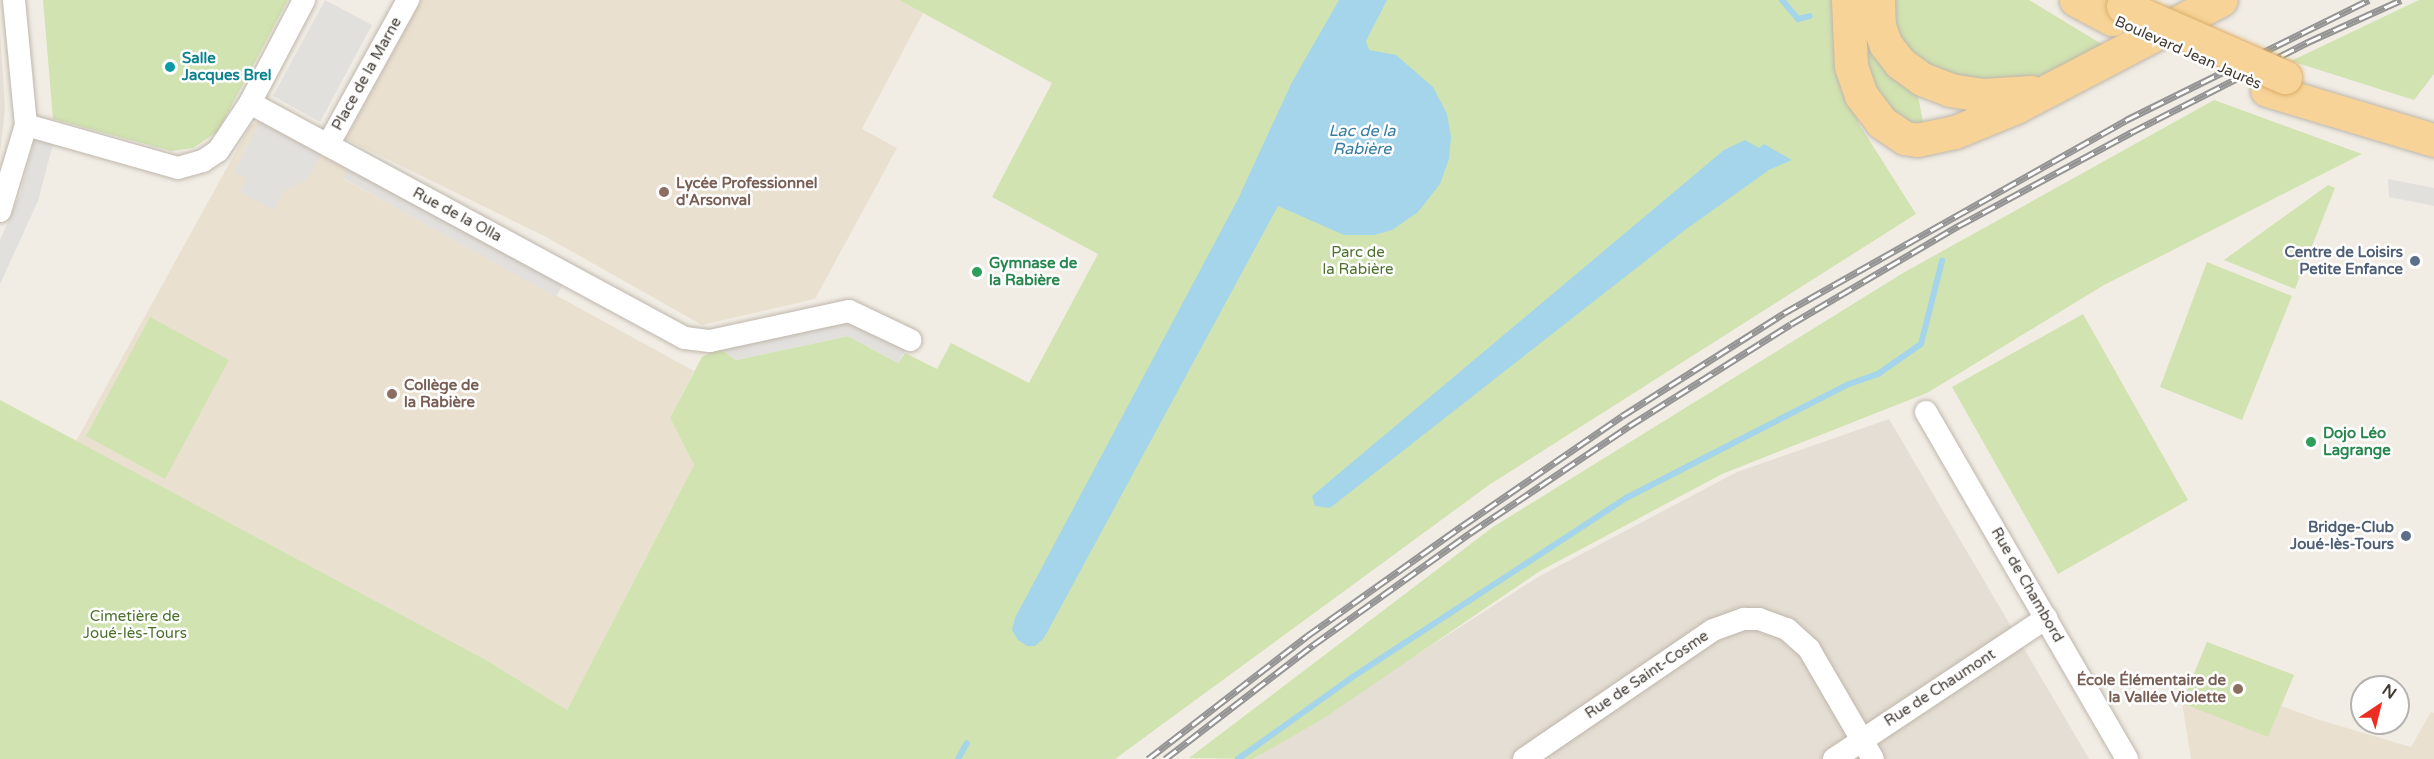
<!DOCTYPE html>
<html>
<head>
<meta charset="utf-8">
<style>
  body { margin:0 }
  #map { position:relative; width:2434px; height:759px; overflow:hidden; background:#f1ede5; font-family:"Varela Round",sans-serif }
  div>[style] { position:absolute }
  .residential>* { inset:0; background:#e5ded4 }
  .education>* { inset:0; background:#eae0d0 }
  .green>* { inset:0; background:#d1e3b0 }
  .parking>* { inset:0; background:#e2e0dd }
  .water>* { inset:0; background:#a5d5eb }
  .stream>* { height:6px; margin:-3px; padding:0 3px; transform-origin:3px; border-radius:3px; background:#a5d5eb }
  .roads { filter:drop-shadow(0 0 2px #bfb6ab) drop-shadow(0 0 2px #bfb6ab) }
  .street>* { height:22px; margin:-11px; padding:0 11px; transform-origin:11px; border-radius:11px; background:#fff }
  .primary>* { height:33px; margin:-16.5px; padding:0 16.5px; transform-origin:16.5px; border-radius:16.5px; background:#f7d398 }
  .rail>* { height:7px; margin-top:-3.5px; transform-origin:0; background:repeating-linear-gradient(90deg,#fff 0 14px,#949494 0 28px); box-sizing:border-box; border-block:2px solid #949494 }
  .bridges { filter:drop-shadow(0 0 2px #dbae69) drop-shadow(0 0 2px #dbae69) }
  .primary-bridge>* { height:33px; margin:-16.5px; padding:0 16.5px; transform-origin:16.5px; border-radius:16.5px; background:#f7d398 }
  .dots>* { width:16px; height:16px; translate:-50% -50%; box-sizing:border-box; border:3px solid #fff; border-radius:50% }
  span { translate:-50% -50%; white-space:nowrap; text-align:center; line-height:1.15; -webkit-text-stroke:5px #fff; paint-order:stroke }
  .street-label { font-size:15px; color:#433c35 }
  .culture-label { font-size:15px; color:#0d838f; font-weight:700 }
  .left { translate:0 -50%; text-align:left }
  .education-label { font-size:15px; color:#785e54; font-weight:700 }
  .right { translate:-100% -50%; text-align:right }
  .park-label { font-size:15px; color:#4d712d }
  .service-label { font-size:15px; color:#4e5e75; font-weight:700 }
  .leisure-label { font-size:15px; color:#27864d; font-weight:700 }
  .water-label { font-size:16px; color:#347ca0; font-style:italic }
  .north { position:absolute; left:2350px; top:675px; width:60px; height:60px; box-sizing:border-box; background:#fff; border:2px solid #b4b1ae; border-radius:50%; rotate:35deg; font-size:16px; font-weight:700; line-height:24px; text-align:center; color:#433c35 }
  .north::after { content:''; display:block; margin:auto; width:21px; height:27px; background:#eb2d22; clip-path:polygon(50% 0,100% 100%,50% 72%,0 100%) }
</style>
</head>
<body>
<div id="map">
  <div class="residential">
    <i style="clip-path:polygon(0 30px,5px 109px,0 154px)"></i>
    <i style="clip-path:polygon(1889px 419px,2089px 759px,1254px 759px,1538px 577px,1737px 472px)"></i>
  </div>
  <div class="education">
    <i style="clip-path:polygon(421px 0,899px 0,923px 13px,862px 129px,897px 148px,815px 299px,702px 325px,546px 237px,346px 139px)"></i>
    <i style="clip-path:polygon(259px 121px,351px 164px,344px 179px,694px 371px,670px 418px,694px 465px,567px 710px,486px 660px,76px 441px,250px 126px)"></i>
    <i style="clip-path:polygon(2207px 642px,2294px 675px,2281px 706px,2320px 720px,2411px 747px,2431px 712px,2434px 713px,2434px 759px,2191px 759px,2182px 703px)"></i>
  </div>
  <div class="green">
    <i style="clip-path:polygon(43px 0,288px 0,218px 131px,193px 148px,171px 151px,53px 119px)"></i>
    <i style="clip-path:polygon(899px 0,1834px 0,1842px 77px,1859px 124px,1916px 214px,1489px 485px,1115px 759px,0 759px,0 400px,486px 660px,567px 710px,694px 465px,670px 418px,702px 357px,719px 348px,736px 360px,848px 336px,898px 363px,905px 353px,937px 369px,951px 343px,1029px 383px,1098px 254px,992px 197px,1052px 83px)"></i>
    <i style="clip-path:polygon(1869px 0,1918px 96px,1923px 122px,1912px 133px,1862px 75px)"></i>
    <i style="clip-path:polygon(1890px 0,2029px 0,2105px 46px,2034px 80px,1957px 82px,1898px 45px)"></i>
    <i style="clip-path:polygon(2419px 0,2434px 0,2434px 74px,2414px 100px,2291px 61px)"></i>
    <i style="clip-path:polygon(2214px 100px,2362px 154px,2104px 285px,1927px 393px,1722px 474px,1540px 571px,1324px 718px,1253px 759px,1189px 758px,1493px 527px,1903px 273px)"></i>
    <i style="clip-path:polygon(2328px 185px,2335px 188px,2295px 289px,2224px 260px)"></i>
    <i style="clip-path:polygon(2207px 262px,2292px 296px,2242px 420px,2160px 387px)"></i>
    <i style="clip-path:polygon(2083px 314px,2188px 500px,2058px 574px,1952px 387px)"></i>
    <i style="clip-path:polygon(150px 317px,229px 360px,165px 479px,86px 436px)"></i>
    <i style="clip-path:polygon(2207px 642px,2294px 675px,2268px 737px,2182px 703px)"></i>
  </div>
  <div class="parking">
    <i style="clip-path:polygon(325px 0,372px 25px,320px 122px,273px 96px)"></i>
    <i style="clip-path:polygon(260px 122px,321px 154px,308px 179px,284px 191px,274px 210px,240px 192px,247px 178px,234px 172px)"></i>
    <i style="clip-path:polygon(35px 138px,53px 144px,38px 201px,0 284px,0 240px,20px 194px)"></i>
    <i style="clip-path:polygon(351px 164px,565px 280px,556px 297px,343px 178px)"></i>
    <i style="clip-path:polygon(2388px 179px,2434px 188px,2434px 206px,2389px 197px)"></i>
    <i style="clip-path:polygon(849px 315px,907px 348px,898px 363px,848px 336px,736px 360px,719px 348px)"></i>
  </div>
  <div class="water">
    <i style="clip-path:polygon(1339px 0,1387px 0,1366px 41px,1369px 50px,1396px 55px,1433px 87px,1447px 114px,1451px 137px,1449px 159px,1440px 184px,1418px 212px,1392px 230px,1374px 235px,1344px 235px,1278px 206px,1044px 638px,1035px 646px,1027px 646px,1018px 640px,1012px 630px,1015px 618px,1238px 199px,1292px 82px)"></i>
    <i style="clip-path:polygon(1745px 140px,1759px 148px,1764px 144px,1792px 160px,1769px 170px,1685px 230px,1330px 508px,1315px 506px,1312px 496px,1724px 150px)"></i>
  </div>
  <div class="stream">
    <i style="left:1782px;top:0;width:25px;rotate:50deg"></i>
    <i style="left:1798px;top:19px;width:12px;rotate:-14deg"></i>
    <i style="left:958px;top:759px;width:18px;rotate:-61deg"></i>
    <i style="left:1238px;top:759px;width:139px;rotate:-35.6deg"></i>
    <i style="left:1351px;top:678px;width:329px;rotate:-33.2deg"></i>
    <i style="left:1626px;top:498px;width:250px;rotate:-27.1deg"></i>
    <i style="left:1849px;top:384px;width:31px;rotate:-19deg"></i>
    <i style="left:1878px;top:374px;width:52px;rotate:-34.9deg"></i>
    <i style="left:1921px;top:344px;width:86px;rotate:-75.8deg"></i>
  </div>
  <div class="roads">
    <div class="street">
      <i style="left:250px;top:103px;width:116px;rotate:-62.3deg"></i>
      <i style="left:26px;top:125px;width:158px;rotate:15.8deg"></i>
      <i style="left:178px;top:168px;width:26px;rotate:-16deg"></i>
      <i style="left:203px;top:161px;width:18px;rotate:-34deg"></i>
      <i style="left:218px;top:151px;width:58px;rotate:-56.3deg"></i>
      <i style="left:250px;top:103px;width:494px;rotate:28.4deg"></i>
      <i style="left:685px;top:338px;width:25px;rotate:7deg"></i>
      <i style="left:710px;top:341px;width:142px;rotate:-12.2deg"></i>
      <i style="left:849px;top:311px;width:68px;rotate:25.4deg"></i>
      <i style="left:328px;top:145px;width:166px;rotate:-61.1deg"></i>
      <i style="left:0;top:211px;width:90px;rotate:-73.2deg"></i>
      <i style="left:26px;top:125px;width:126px;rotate:-95.5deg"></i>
      <i style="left:1926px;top:412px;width:401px;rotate:59.9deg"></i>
      <i style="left:1524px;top:759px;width:229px;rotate:-34.3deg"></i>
      <i style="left:1713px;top:630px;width:33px;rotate:-20deg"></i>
      <i style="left:1744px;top:619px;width:15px"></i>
      <i style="left:1759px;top:619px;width:30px;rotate:20deg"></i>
      <i style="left:1787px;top:629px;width:30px;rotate:42deg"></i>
      <i style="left:1809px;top:649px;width:127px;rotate:59.8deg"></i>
      <i style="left:1834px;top:759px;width:255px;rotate:-33.6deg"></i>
    </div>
    <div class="primary">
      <i style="left:1848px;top:0;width:66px;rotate:87.4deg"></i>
      <i style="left:1851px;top:66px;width:31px;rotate:71deg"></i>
      <i style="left:1861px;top:95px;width:34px;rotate:53deg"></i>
      <i style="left:1881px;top:122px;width:29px;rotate:34deg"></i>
      <i style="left:1905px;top:138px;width:12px;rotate:9deg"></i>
      <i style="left:1917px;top:140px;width:39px;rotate:-12deg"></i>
      <i style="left:1955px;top:132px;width:66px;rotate:-22.3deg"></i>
      <i style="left:2016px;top:107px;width:231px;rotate:-27.6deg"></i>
      <i style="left:1878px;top:0;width:26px;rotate:88deg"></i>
      <i style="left:1879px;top:26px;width:20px;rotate:70deg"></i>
      <i style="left:1886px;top:45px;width:23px;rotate:52deg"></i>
      <i style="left:1900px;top:63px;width:27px;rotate:36deg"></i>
      <i style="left:1922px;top:79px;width:30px;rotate:21deg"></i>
      <i style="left:1950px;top:90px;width:33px;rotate:9deg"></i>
      <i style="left:1983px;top:95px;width:48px;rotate:-3.6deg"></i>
      <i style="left:2076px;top:0;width:41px;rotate:27.8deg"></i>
      <i style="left:2267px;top:90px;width:174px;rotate:16.7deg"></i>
    </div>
  </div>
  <div class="rail">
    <i style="left:1148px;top:759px;width:201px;rotate:-37.7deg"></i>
    <i style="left:1307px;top:636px;width:190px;rotate:-35.4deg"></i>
    <i style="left:1462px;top:526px;width:194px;rotate:-34.5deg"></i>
    <i style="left:1622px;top:416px;width:192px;rotate:-32.4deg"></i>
    <i style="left:1784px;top:313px;width:393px;rotate:-29.4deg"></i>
    <i style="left:2126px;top:120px;width:271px;rotate:-26.3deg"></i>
    <i style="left:1165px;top:759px;width:187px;rotate:-37.6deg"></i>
    <i style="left:1313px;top:645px;width:193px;rotate:-35.5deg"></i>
    <i style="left:1470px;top:533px;width:192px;rotate:-33.9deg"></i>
    <i style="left:1629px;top:426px;width:191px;rotate:-32.2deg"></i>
    <i style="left:1791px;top:324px;width:194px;rotate:-30.4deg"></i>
    <i style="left:1958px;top:226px;width:198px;rotate:-28.4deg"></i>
    <i style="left:2132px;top:132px;width:198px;rotate:-27.1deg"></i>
    <i style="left:2308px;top:42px;width:102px;rotate:-24.3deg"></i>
  </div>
  <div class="bridges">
    <div class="primary-bridge">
      <i style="left:2123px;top:6px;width:177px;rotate:23.7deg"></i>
    </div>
  </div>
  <div class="dots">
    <i style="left:170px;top:67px;background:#0f9aa8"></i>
    <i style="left:664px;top:192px;background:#8d6e63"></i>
    <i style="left:2415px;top:261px;background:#5c6f8a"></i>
    <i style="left:977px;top:272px;background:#2e9e5b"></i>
    <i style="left:392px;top:394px;background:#8d6e63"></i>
    <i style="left:2311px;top:442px;background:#2e9e5b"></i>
    <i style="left:2406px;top:536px;background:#5c6f8a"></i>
    <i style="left:2238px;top:689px;background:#8d6e63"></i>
  </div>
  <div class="street-label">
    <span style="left:2188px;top:53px;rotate:24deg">Boulevard Jean Jaurès</span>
    <span style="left:367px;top:74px;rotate:-61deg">Place de la Marne</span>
    <span style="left:457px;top:215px;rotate:28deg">Rue de la Olla</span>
    <span style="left:2027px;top:585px;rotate:60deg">Rue de Chambord</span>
    <span style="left:1647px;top:675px;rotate:-34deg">Rue de Saint-Cosme</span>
    <span style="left:1940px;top:688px;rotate:-33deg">Rue de Chaumont</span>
  </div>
  <div class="culture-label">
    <span class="left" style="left:182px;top:67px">Salle<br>Jacques Brel</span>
  </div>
  <div class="education-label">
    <span class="left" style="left:676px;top:192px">Lycée Professionnel<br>d'Arsonval</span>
    <span class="left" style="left:404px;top:394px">Collège de<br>la Rabière</span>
    <span class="right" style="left:2226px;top:689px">École Élémentaire de<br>la Vallée Violette</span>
  </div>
  <div class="park-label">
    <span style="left:1358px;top:261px">Parc de<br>la Rabière</span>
    <span style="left:135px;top:625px">Cimetière de<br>Joué-lès-Tours</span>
  </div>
  <div class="service-label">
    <span class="right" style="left:2403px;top:261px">Centre de Loisirs<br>Petite Enfance</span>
    <span class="right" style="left:2394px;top:536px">Bridge-Club<br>Joué-lès-Tours</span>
  </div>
  <div class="leisure-label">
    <span class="left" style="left:989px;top:272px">Gymnase de<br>la Rabière</span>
    <span class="left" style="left:2323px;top:442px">Dojo Léo<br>Lagrange</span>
  </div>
  <div class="water-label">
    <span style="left:1362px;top:140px">Lac de la<br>Rabière</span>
  </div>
  <div class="north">N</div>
</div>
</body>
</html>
